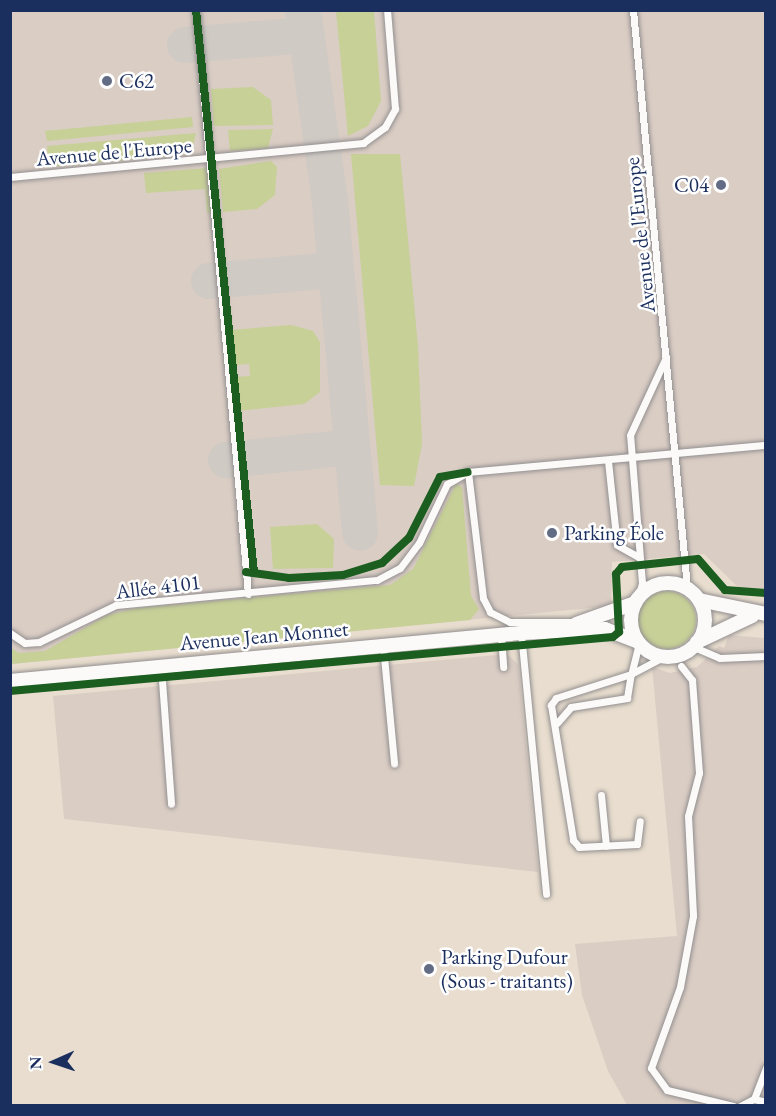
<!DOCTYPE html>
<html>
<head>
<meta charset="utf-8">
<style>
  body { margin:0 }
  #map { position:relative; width:776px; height:1116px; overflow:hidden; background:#e8ddce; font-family:"EB Garamond",serif }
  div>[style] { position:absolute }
  .industrial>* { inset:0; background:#dacdc4 }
  .green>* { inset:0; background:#c7d097 }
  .round { border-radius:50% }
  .taxiway>* { height:36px; margin:-18px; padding:0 18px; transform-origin:18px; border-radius:18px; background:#cfcac4 }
  .roads { filter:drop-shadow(0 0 2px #928f90) drop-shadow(0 0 2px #928f90) }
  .lane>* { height:7px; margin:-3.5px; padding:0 3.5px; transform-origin:3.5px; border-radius:3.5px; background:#fcfaf8 }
  .street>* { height:14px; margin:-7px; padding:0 7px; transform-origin:7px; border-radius:7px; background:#fcfaf8 }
  .street>.ring { margin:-7px; padding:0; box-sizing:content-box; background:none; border:14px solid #fcfaf8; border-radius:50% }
  .cycleway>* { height:8px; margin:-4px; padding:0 4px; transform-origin:4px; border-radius:4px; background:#1b5e20 }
  .dots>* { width:16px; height:16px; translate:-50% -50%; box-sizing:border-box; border:3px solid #fff; border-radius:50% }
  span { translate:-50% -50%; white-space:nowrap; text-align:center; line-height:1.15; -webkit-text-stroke:5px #fff; paint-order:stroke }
  .poi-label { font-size:21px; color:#1b2f5e }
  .left { translate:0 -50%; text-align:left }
  .right { translate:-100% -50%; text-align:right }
  .street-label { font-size:21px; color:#1b2f5e }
  .frame { position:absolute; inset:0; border:12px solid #1b2f5e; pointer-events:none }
  .north { position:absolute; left:24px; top:1032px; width:60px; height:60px; -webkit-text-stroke:4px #fff; paint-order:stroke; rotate:267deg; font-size:16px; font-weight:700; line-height:24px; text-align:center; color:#1b2f5e }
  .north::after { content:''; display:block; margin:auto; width:21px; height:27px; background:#1b2f5e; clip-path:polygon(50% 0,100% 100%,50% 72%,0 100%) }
</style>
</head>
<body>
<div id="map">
  <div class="industrial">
    <i style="clip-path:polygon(11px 11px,765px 11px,765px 589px,740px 589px,704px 554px,612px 562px,611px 606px,11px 664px)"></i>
    <i style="clip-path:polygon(729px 635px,765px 638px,765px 1105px,627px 1105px,608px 1071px,582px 995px,575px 944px,677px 936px,652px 667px,670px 673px,697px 667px,719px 646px,724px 648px)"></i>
    <i style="clip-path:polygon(507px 654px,518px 664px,538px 872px,64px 819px,53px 696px)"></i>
  </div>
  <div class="green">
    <i style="clip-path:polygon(336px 11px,374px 11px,381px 101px,368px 126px,348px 136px)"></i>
    <i style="clip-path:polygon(253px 87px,271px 100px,273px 125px,214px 126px,211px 89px)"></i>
    <i style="clip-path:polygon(192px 117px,193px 127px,47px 141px,45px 131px)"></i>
    <i style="clip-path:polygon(273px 129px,268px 148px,230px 151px,228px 130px)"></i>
    <i style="clip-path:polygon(196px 133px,191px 154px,49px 167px,47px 146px)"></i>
    <i style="clip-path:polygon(351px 154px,400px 154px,418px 346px,422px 444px,414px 486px,380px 485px)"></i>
    <i style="clip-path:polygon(271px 161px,277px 167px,275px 195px,257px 209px,223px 212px,219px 169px)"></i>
    <i style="clip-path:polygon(208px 168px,212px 213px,207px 213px,205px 189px,146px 193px,144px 173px)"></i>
    <i style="clip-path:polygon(291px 325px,313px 331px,320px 342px,320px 392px,304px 404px,238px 411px,235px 377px,250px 376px,249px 364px,234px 365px,231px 330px)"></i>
    <i style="clip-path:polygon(456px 484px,462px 487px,471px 596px,479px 609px,470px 620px,11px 664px,11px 648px,19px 653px,45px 651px,107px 615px,137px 608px,390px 585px,413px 569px)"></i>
    <i style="clip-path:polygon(317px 524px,334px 539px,333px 568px,273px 569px,270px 527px)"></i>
    <i class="round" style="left:638px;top:591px;width:58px;height:58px"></i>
  </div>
  <div class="taxiway">
    <i style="left:303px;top:10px;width:194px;rotate:82deg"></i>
    <i style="left:330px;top:202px;width:332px;rotate:84.8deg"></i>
    <i style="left:185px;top:45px;width:121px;rotate:-4.7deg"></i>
    <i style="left:209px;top:281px;width:127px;rotate:-5deg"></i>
    <i style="left:226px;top:460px;width:126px;rotate:-5.9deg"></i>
  </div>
  <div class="roads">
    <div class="lane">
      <i style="left:196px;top:10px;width:586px;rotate:84.91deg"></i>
      <i style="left:633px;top:10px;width:581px;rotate:84.66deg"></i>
      <i style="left:10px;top:177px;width:355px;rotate:-5.5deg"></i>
      <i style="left:363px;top:143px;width:27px;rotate:-36deg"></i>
      <i style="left:385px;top:127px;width:21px;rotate:-61deg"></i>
      <i style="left:395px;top:109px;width:99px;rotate:-94.6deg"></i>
      <i style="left:608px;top:461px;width:84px;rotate:83.9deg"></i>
      <i style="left:617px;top:545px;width:25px;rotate:29deg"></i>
      <i style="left:468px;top:472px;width:127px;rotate:83.2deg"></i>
      <i style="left:483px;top:598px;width:16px;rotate:63deg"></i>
      <i style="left:490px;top:612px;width:22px;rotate:27deg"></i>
      <i style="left:510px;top:622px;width:68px"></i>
      <i style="left:638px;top:598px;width:16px;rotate:-75deg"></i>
      <i style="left:642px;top:583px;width:148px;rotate:-94.6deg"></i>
      <i style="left:630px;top:435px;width:86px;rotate:-65.2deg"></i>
      <i style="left:10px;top:633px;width:18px;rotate:34deg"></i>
      <i style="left:25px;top:643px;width:14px;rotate:-4deg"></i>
      <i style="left:39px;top:642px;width:85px;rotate:-25.7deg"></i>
      <i style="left:116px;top:605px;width:262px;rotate:-5.5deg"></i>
      <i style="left:377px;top:580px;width:26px;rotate:-28deg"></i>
      <i style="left:400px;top:568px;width:31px;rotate:-53deg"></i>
      <i style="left:419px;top:543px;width:65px;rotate:-64.6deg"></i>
      <i style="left:447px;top:484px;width:24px;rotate:-30deg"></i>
      <i style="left:468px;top:472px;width:299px;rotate:-5.2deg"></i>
      <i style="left:521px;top:633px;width:262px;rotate:84.5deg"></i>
      <i style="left:501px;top:635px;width:32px;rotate:86deg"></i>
      <i style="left:639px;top:643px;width:32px;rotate:104deg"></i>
      <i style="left:631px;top:674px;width:36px;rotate:-28deg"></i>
      <i style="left:383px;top:646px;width:118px;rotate:84.6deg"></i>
      <i style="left:694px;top:647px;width:28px;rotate:23deg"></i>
      <i style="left:720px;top:658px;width:46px;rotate:-2.5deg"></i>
      <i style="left:681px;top:666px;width:18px;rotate:52deg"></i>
      <i style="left:692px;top:680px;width:93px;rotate:85.7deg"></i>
      <i style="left:699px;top:773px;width:44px;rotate:104.3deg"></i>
      <i style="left:688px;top:816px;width:100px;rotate:87.1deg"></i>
      <i style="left:693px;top:916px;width:72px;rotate:100.4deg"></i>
      <i style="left:680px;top:987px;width:86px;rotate:109.7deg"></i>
      <i style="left:651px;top:1068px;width:27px;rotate:54deg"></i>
      <i style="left:667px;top:1090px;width:68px;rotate:13.6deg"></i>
      <i style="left:161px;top:667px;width:137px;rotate:85.8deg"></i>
      <i style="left:557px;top:723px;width:21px;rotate:-49deg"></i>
      <i style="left:571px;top:707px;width:57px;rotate:-9.1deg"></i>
      <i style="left:627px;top:698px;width:24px;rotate:-81deg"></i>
      <i style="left:631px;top:674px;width:79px;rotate:162.3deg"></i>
      <i style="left:556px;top:698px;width:9px;rotate:126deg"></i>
      <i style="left:551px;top:705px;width:137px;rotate:80.7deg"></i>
      <i style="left:573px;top:840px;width:9px;rotate:49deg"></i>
      <i style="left:579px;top:847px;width:58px;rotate:-3deg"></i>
      <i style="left:637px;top:844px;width:23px;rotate:-83deg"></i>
      <i style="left:601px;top:795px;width:51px;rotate:84.4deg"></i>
      <i style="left:754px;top:1099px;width:12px;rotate:14deg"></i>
      <i style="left:740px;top:1106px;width:16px;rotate:-27deg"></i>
      <i style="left:754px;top:1099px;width:34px;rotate:-69deg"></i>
    </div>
    <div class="street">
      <i class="ring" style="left:631px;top:583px;width:60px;height:60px"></i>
      <i style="left:699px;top:600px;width:68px;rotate:11.8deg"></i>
      <i style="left:576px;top:624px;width:63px;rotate:-19.6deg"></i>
      <i style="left:697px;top:642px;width:61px;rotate:-25.3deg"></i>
      <i style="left:10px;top:681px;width:513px;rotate:-5.37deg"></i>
      <i style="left:521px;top:633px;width:84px;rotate:-2.7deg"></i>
      <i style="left:605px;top:629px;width:34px;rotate:21deg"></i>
    </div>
  </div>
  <div class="cycleway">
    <i style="left:196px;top:10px;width:565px;rotate:84.11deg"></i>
    <i style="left:246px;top:572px;width:43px;rotate:7.9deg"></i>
    <i style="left:289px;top:578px;width:54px;rotate:-3.2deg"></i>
    <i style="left:343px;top:575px;width:41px;rotate:-17.1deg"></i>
    <i style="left:382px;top:563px;width:37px;rotate:-43deg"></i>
    <i style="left:409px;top:538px;width:68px;rotate:-63.1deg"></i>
    <i style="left:440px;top:477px;width:28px;rotate:-10deg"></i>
    <i style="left:10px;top:691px;width:605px;rotate:-5.12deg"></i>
    <i style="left:613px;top:637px;width:8px;rotate:-40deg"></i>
    <i style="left:619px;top:632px;width:58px;rotate:-93deg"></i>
    <i style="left:616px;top:574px;width:9px;rotate:-49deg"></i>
    <i style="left:622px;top:567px;width:76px;rotate:-6deg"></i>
    <i style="left:698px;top:559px;width:41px;rotate:48.9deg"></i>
    <i style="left:725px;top:590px;width:41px;rotate:4.2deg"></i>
  </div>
  <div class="dots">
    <i style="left:107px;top:81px;background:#636c85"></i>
    <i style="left:721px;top:185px;background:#636c85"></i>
    <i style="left:552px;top:533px;background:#636c85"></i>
    <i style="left:429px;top:969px;background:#636c85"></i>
  </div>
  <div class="poi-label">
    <span class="left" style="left:119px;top:81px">C62</span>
    <span class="right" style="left:709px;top:185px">C04</span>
    <span class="left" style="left:564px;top:533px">Parking Éole</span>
    <span class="left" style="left:441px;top:969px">Parking Dufour<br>(Sous - traitants)</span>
  </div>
  <div class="street-label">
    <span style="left:114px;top:152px;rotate:-5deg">Avenue de l'Europe</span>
    <span style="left:640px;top:235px;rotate:-96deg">Avenue de l'Europe</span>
    <span style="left:158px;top:587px;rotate:-7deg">Allée 4101</span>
    <span style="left:264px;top:636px;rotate:-5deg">Avenue Jean Monnet</span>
  </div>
  <div class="frame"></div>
  <div class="north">N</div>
</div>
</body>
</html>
